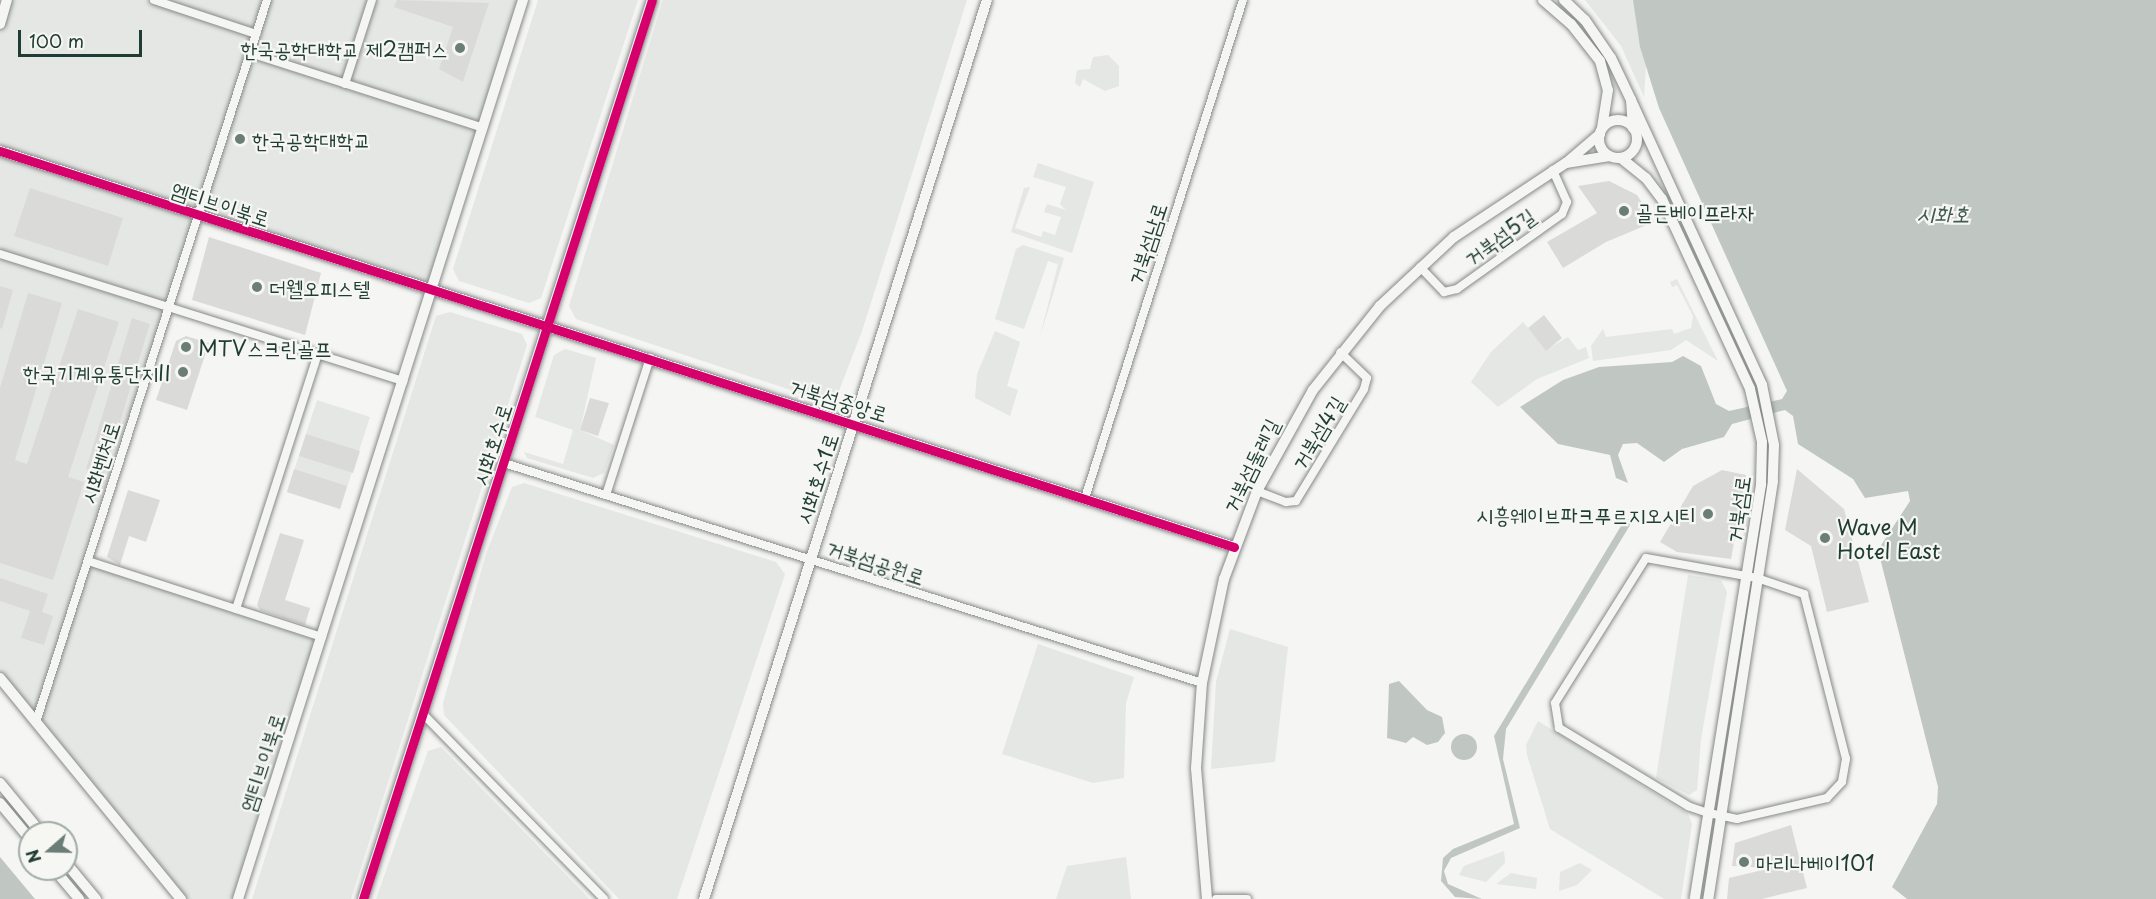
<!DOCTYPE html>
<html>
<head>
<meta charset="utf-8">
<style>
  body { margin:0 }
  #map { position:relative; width:2156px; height:899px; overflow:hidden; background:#f5f5f3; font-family:"Playpen Sans","Poor Story",sans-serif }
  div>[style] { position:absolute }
  .built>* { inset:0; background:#e5e7e4 }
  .green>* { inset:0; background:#e4e7e3 }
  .water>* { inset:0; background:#c0c7c3 }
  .round { border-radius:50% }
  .building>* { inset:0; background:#dadbd9 }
  .roads { filter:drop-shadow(0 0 2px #858a88) drop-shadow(0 0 2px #858a88) }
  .street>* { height:8px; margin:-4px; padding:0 4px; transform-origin:4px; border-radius:4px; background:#f5f5f3 }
  .secondary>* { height:10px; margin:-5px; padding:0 5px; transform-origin:5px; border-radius:5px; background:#f5f5f3 }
  .secondary>.ring { margin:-5px; padding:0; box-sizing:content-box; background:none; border:10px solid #f5f5f3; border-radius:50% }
  .cycleway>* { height:9px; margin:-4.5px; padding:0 4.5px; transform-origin:4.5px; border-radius:4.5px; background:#d6006c }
  .dots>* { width:16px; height:16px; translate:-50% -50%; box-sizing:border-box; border:3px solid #f6f6f2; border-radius:50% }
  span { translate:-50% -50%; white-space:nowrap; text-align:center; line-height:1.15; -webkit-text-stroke:4.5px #f6f6f2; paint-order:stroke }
  .poi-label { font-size:21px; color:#1f3d34 }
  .right { translate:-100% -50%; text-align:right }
  .left { translate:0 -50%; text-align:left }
  .street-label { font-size:21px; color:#1f3d34 }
  .water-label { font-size:22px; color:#425a52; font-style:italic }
  .north { position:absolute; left:18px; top:821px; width:60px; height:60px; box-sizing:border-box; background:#f6f6f2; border:2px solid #a0aca6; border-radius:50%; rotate:250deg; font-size:16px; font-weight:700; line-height:24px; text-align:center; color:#1f3d34 }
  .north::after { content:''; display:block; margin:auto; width:21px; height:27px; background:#6a7d77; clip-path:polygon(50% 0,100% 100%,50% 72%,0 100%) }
  .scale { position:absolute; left:18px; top:30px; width:124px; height:27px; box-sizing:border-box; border:3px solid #1f3d34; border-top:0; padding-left:8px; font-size:18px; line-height:21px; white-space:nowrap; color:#1f3d34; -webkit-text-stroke:4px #f6f6f2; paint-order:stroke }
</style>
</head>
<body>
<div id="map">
  <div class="built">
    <i style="clip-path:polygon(7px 0,523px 0,432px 291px,197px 215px,88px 561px,322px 637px,238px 899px,181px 899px,0 678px,0 24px)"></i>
    <i style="clip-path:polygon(317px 400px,370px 417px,340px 509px,287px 492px)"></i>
  </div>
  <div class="green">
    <i style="clip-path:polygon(538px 0,638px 0,541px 298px,529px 303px,459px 281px,453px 269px)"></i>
    <i style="clip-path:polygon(663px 0,967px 0,862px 331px,837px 396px,827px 402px,576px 319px,569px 306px)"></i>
    <i style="clip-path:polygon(1585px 0,1633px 0,1646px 66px,1644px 97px,1621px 46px)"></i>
    <i style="clip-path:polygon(1108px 55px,1119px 66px,1119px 86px,1105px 91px,1083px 79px,1080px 87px,1075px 83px,1077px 70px,1090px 69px,1093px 57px)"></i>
    <i style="clip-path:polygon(1038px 163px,1094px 182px,1072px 253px,1011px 232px,1024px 188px,1030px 187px,1015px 228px,1041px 237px,1043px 231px,1055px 235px,1061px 217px,1044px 212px,1047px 204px,1066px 210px,1060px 204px,1066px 187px,1033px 177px)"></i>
    <i style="clip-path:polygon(1023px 245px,1064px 258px,1040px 337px,1058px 264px,1048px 261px,1024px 329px,995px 319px,1016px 249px)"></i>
    <i style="clip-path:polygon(1677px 279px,1718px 361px,1686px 340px,1671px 350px,1593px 361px,1591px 346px,1603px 329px,1606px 337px,1672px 329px,1674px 334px,1691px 328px,1693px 316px,1677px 285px,1672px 287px,1670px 282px)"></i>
    <i style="clip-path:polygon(450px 312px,522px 334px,527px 345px,351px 899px,252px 899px,436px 316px)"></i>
    <i style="clip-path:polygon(1523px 322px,1546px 350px,1568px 337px,1578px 350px,1586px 347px,1589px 358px,1537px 379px,1498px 407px,1471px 382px,1491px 352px)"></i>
    <i style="clip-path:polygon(995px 331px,1020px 342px,1007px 386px,1018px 390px,1010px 416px,975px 398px,977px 374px)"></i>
    <i style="clip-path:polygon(565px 349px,596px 358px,580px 430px,614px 445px,604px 473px,593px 478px,527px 458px,524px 452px,563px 464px,573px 430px,535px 417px,554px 355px)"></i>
    <i style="clip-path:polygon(524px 483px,776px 562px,785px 574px,677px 899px,619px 899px,444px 715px,443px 703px,486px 554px,512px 487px)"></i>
    <i style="clip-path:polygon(1688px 575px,1721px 580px,1727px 592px,1701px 739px,1697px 790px,1689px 795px,1656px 778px)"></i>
    <i style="clip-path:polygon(1230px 629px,1288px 647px,1275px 762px,1211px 769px,1216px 682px)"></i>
    <i style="clip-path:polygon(1038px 644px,1134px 677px,1126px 703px,1124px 778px,1093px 783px,1002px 754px)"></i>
    <i style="clip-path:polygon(1538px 721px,1688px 814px,1692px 824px,1681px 899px,1664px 899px,1550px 829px,1527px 755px,1526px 745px)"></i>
    <i style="clip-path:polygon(441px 747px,582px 891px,589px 899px,376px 899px,428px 751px)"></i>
    <i style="clip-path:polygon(1504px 851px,1505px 863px,1486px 882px,1459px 875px,1464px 866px)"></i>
    <i style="clip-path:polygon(1126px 857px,1131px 899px,1056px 899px,1067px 866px)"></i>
    <i style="clip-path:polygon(1580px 863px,1592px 870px,1577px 885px,1559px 891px,1560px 872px)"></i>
    <i style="clip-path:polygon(1511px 873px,1537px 878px,1536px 889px,1496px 884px)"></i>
  </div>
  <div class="water">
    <i style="clip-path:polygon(1633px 0,2156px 0,2156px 899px,1907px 899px,1892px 887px,1937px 804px,1938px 787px,1878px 550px,1910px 501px,1908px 491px,1865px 498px,1853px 479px,1798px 444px,1793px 416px,1785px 410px,1732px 424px,1724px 437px,1682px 449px,1664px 462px,1637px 443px,1623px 444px,1618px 455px,1628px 483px,1616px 478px,1610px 455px,1558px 444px,1520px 407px,1563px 380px,1599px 367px,1672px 362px,1683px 356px,1701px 366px,1716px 404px,1729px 411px,1782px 399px,1787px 391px,1659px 108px,1640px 47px)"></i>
    <i style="clip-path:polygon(1635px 517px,1506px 729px,1503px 759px,1520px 828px,1451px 858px,1444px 871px,1448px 884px,1482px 899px,1455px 897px,1441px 881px,1443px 858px,1453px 849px,1514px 824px,1494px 736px,1624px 521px)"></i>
    <i style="clip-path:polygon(1399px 681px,1427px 710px,1442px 717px,1445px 733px,1438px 742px,1427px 745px,1413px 737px,1406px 743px,1387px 738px,1389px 684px)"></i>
    <i class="round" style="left:1451px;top:734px;width:26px;height:26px"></i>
    <i style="clip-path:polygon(0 857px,35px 899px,0 899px)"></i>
  </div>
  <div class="building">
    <i style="clip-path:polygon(397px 0,489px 3px,463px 82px,439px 69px,453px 27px,394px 7px)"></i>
    <i style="clip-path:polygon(1609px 181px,1637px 195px,1654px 222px,1606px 242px,1563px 268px,1547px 242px,1597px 213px,1578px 186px)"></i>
    <i style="clip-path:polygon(30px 188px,123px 218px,108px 266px,14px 236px)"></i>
    <i style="clip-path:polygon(209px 237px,321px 273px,305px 335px,192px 300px)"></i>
    <i style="clip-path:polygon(0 286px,13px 290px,2px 329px,0 328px)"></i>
    <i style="clip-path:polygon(28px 293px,62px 303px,15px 460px,27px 464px,78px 309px,119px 322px,68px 477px,84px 482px,53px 580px,0 563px,0 388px)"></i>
    <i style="clip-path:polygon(1544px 315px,1562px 338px,1546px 351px,1528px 328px)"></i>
    <i style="clip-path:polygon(132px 318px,150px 324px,104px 474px,86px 469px)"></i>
    <i style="clip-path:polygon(186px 336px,209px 343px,187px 410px,156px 400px,176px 341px)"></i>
    <i style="clip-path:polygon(590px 398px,609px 403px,598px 436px,580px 430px)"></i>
    <i style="clip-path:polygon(306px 434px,360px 451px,353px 473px,299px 456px)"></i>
    <i style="clip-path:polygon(294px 469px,347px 486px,340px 509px,287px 492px)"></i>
    <i style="clip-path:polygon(1797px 469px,1844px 509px,1869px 602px,1827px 612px,1811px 546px,1785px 530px)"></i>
    <i style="clip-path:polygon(1722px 470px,1746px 475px,1731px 559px,1677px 552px,1660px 542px,1693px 486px)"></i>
    <i style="clip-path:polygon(128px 490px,160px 500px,146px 542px,129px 536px,120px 565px,107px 557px)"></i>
    <i style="clip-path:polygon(280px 533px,304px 540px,285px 600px,310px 608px,305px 625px,260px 610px,257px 605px)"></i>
    <i style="clip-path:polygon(0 578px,48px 594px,42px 612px,53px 616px,44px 645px,21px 638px,30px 611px,0 601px)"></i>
    <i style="clip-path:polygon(1791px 825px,1807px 888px,1762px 899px,1727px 899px,1729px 878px,1771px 868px,1732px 866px,1735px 843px)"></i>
  </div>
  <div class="roads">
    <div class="street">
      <i style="left:154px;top:0;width:108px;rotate:18.4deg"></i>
      <i style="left:250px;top:53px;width:245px;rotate:17.8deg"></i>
      <i style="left:345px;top:84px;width:88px;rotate:-72.2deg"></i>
      <i style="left:0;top:254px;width:423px;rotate:17.5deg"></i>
      <i style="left:1420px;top:267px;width:35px;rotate:46deg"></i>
      <i style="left:1444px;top:292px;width:13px;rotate:-13deg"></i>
      <i style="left:1457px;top:289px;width:129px;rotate:-35.5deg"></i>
      <i style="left:1562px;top:214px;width:13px;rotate:-67deg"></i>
      <i style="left:1567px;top:202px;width:35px;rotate:-114deg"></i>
      <i style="left:504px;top:463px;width:732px;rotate:17.49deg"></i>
      <i style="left:1257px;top:491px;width:31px;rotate:21deg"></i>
      <i style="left:1286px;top:502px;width:10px;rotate:-6deg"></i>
      <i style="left:1296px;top:501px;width:131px;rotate:-58.7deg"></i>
      <i style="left:1364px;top:389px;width:11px;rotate:-75deg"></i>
      <i style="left:1367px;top:378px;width:37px;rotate:-136deg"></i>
      <i style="left:606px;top:495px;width:144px;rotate:-72.2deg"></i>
      <i style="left:1085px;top:498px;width:522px;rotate:-72.4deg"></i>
      <i style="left:1646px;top:558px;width:113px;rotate:10.2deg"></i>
      <i style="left:1757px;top:578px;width:50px;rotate:18.8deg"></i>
      <i style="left:1804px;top:594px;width:170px;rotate:75.7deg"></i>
      <i style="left:1846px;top:759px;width:23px;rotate:100deg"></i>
      <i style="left:1842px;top:782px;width:22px;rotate:133deg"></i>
      <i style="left:1827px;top:798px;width:92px;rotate:166.9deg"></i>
      <i style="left:1737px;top:819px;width:30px;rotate:-168deg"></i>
      <i style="left:1708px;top:813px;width:21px;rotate:-161deg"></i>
      <i style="left:1688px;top:806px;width:151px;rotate:-148.8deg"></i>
      <i style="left:1559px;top:728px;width:25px;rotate:-99deg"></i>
      <i style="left:1555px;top:703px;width:171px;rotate:-57.9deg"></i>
      <i style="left:88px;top:561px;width:246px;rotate:18deg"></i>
      <i style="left:236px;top:609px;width:268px;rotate:-72.2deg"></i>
      <i style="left:422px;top:713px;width:260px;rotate:45.6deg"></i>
      <i style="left:36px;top:722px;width:758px;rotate:-72.26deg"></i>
      <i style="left:1216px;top:899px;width:31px"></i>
    </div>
    <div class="secondary">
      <i style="left:1543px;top:0;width:37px;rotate:41deg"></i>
      <i style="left:1571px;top:24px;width:47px;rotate:51.9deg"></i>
      <i style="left:1600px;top:61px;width:30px;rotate:75deg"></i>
      <i style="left:1608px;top:90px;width:39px;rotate:99deg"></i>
      <i style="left:1564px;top:0;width:29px;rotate:44deg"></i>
      <i style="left:1585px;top:20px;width:46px;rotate:55.6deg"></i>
      <i style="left:1611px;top:58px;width:47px;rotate:64.5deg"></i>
      <i style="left:1631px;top:100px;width:28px;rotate:86deg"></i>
      <i style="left:0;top:24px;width:25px;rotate:-74deg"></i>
      <i style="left:1631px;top:100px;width:314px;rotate:65.3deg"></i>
      <i style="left:1762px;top:385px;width:61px;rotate:78.7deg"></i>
      <i style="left:1774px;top:445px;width:36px;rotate:92deg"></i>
      <i style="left:1773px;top:481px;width:423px;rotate:98.8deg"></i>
      <i class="ring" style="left:1599px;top:120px;width:28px;height:28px"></i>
      <i style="left:0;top:151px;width:1296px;rotate:17.79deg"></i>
      <i style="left:1621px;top:158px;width:32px;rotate:39deg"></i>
      <i style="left:1646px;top:178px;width:26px;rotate:53deg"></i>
      <i style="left:1662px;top:199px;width:209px;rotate:65.1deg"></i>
      <i style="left:1750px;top:389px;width:54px;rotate:77.2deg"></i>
      <i style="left:1762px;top:442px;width:43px;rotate:91.3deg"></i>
      <i style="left:1761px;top:485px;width:419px;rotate:99.1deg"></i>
      <i style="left:1566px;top:163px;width:44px;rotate:-9.2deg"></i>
      <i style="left:0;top:678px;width:286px;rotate:50.7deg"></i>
      <i style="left:0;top:783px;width:65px;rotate:50.6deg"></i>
      <i style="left:0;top:803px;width:47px;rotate:50.2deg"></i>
      <i style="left:66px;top:863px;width:47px;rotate:50.2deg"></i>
      <i style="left:54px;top:869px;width:39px;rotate:50deg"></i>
      <i style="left:238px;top:899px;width:943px;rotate:-72.41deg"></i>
      <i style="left:363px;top:899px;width:944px;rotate:-72.18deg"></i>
      <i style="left:704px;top:899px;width:942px;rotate:-72.53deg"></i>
      <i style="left:1207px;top:899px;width:131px;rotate:-94.8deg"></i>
      <i style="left:1196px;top:768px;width:85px;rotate:-86deg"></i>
      <i style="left:1202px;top:683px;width:106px;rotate:-78.1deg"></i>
      <i style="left:1224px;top:579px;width:94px;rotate:-69.4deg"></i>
      <i style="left:1257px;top:491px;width:115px;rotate:-61deg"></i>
      <i style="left:1313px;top:390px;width:107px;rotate:-51.4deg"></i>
      <i style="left:1380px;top:306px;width:101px;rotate:-43deg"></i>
      <i style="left:1454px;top:237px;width:134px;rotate:-33.5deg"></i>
      <i style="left:1566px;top:163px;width:45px;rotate:-40.5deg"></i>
    </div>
  </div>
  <div class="cycleway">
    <i style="left:0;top:151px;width:1296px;rotate:17.79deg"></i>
    <i style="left:363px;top:899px;width:944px;rotate:-72.18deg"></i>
  </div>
  <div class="dots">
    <i style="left:460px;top:48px;background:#6a7d77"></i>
    <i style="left:240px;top:139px;background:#6a7d77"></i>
    <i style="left:1624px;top:211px;background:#6a7d77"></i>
    <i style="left:257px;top:287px;background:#6a7d77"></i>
    <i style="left:186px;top:347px;background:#6a7d77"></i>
    <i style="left:183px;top:372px;background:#6a7d77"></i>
    <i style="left:1708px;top:514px;background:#6a7d77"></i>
    <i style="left:1825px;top:538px;background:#6a7d77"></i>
    <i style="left:1744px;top:862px;background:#6a7d77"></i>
  </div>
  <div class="poi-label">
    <span class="right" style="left:448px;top:48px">한국공학대학교 제2캠퍼스</span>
    <span class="left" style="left:252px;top:139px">한국공학대학교</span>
    <span class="left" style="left:1636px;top:211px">골든베이프라자</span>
    <span class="left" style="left:269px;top:287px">더웰오피스텔</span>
    <span class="left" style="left:198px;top:347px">MTV스크린골프</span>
    <span class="right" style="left:171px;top:372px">한국기계유통단지II</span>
    <span class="right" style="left:1696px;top:514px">시흥웨이브파크푸르지오시티</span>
    <span class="left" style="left:1837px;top:538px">Wave M<br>Hotel East</span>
    <span class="left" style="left:1756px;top:862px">마리나베이101</span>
  </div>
  <div class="street-label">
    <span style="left:221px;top:203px;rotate:18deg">엠티브이북로</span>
    <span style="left:1499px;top:236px;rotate:-36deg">거북섬5길</span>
    <span style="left:1146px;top:243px;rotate:-72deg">거북섬남로</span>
    <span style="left:839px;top:399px;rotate:17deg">거북섬중앙로</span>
    <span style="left:1317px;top:432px;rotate:-59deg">거북섬4길</span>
    <span style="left:491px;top:444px;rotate:-72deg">시화호수로</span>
    <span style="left:99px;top:462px;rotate:-72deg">시화벤처로</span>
    <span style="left:1250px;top:465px;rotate:-64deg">거북섬둘레길</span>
    <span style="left:816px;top:478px;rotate:-72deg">시화호수1로</span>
    <span style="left:1737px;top:509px;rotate:-82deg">거북섬로</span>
    <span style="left:876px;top:561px;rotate:18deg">거북섬공원로</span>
    <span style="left:261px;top:762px;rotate:-72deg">엠티브이북로</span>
  </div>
  <div class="water-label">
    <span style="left:1943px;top:213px">시화호</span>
  </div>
  <div class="north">N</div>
  <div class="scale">100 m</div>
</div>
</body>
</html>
